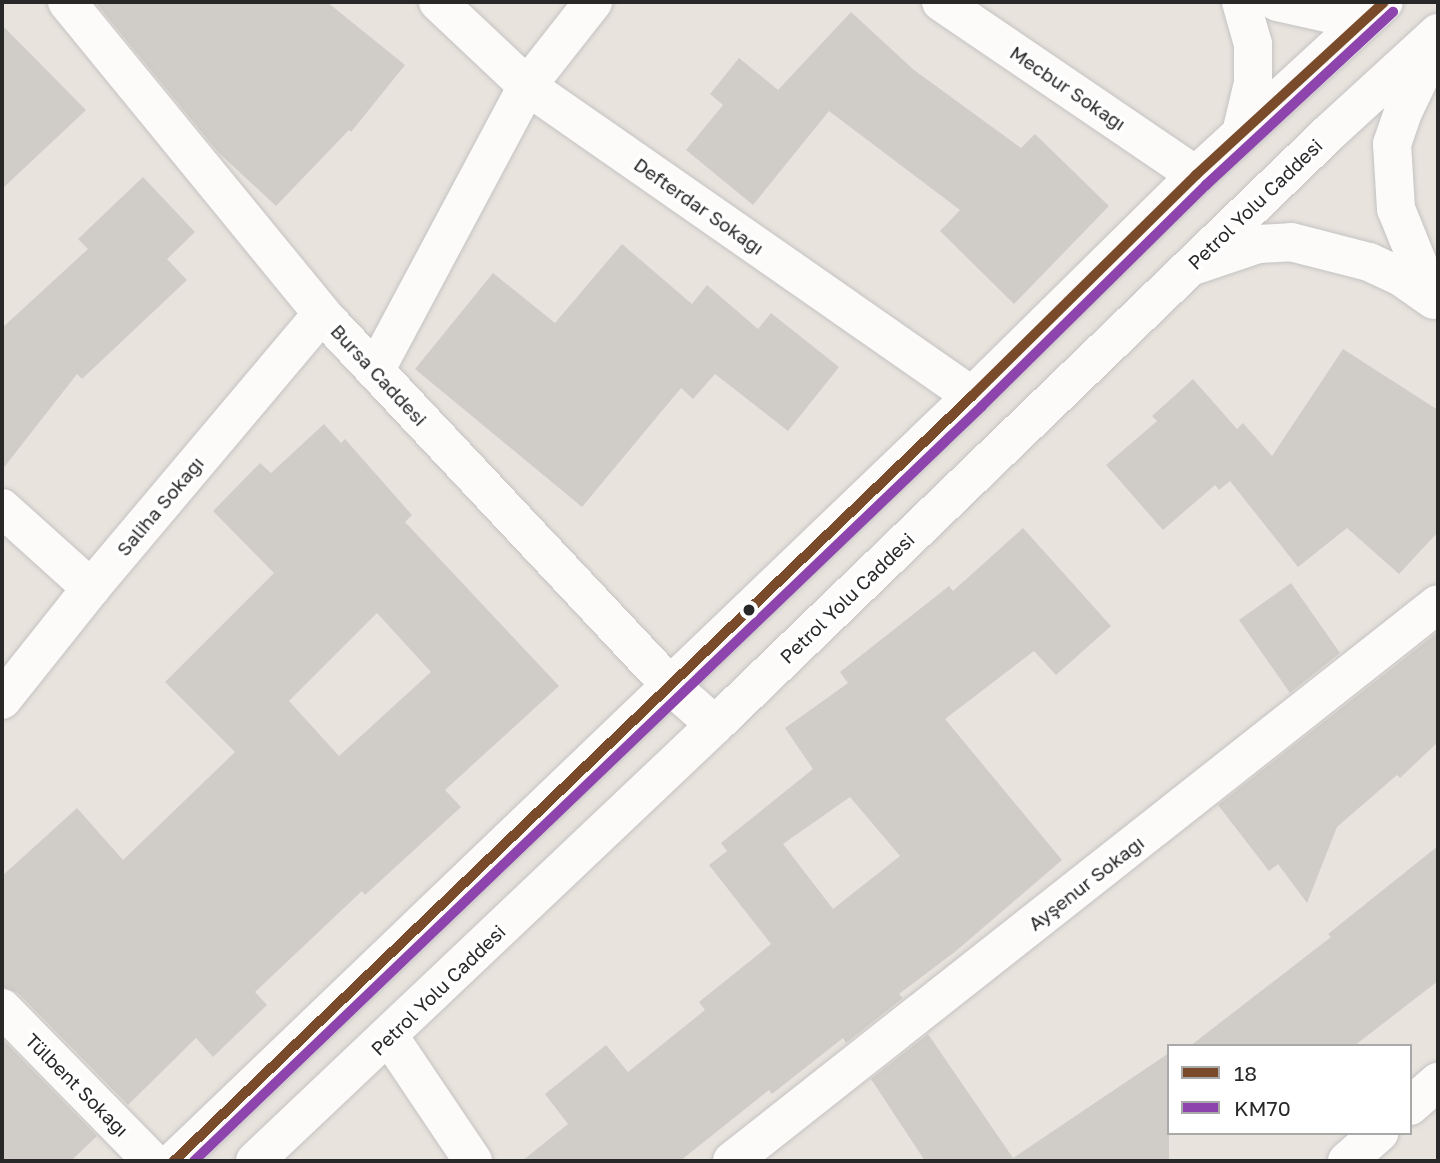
<!DOCTYPE html>
<html>
<head>
<meta charset="utf-8">
<style>
  body { margin:0 }
  #map { position:relative; width:1440px; height:1163px; overflow:hidden; background:#e8e3dd; font-family:"Golos Text",sans-serif }
  div>[style] { position:absolute }
  .building>* { inset:0; background:#d0cdc8 }
  .roads { filter:drop-shadow(0 0 2px #c4c3c3) drop-shadow(0 0 2px #c4c3c3) }
  .minor>* { height:38px; margin:-19px; padding:0 19px; transform-origin:19px; border-radius:19px; background:#fcfbfa }
  .tertiary>* { height:38px; margin:-19px; padding:0 19px; transform-origin:19px; border-radius:19px; background:#fcfbfa }
  .secondary>* { height:38px; margin:-19px; padding:0 19px; transform-origin:19px; border-radius:19px; background:#fcfbfa }
  .bus-1>* { height:10px; margin:-5px; padding:0 5px; transform-origin:5px; border-radius:5px; background:#7a4b2a }
  .bus-2>* { height:10px; margin:-5px; padding:0 5px; transform-origin:5px; border-radius:5px; background:#8e44ad }
  .dots>* { width:19px; height:19px; translate:-50% -50%; box-sizing:border-box; border:4px solid #fff; border-radius:50% }
  span { translate:-50% -50%; white-space:nowrap; text-align:center; line-height:1.15; -webkit-text-stroke:7px #fff; paint-order:stroke }
  .street-label { font-size:19px; color:#282828 }
  .frame { position:absolute; inset:0; border:4px solid #282828; pointer-events:none }
  .legend { position:absolute; left:1167px; top:1044px; width:245px; height:91px; box-sizing:border-box; background:#fff; border:2px solid #a9a9a9; margin:0; padding:9px 12px; list-style:none; font-size:21px; color:#282828 }
  .legend li { display:flex; align-items:center; gap:14px; height:35px }
  .legend b { width:35px; border:2px solid #a9a9a9 }
</style>
</head>
<body>
<div id="map">
  <div class="building">
    <i style="clip-path:polygon(95px 2px,327px 2px,405px 65px,351px 132px,349px 130px,276px 206px,218px 152px)"></i>
    <i style="clip-path:polygon(851px 12px,914px 70px,1021px 148px,1035px 134px,1109px 206px,1014px 304px,940px 231px,960px 210px,829px 111px,753px 205px,686px 150px,723px 105px,710px 94px,739px 58px,778px 90px)"></i>
    <i style="clip-path:polygon(2px 25px,86px 110px,2px 189px)"></i>
    <i style="clip-path:polygon(143px 177px,195px 232px,167px 259px,187px 280px,82px 379px,77px 374px,2px 470px,2px 328px,88px 249px,78px 239px)"></i>
    <i style="clip-path:polygon(622px 244px,692px 304px,707px 285px,758px 329px,771px 313px,839px 367px,788px 431px,715px 374px,693px 399px,681px 388px,582px 507px,415px 369px,493px 273px,555px 323px)"></i>
    <i style="clip-path:polygon(1343px 349px,1438px 410px,1438px 532px,1399px 574px,1347px 528px,1298px 567px,1230px 481px,1219px 490px,1215px 485px,1163px 530px,1106px 465px,1157px 421px,1152px 416px,1193px 379px,1237px 429px,1243px 423px,1272px 456px)"></i>
    <i style="clip-path:polygon(evenodd,324px 424px,341px 443px,345px 439px,412px 515px,405px 522px,559px 686px,445px 790px,461px 807px,365px 895px,362px 891px,255px 992px,267px 1005px,213px 1057px,196px 1038px,128px 1105px,18px 993px,2px 987px,2px 876px,77px 808px,123px 860px,235px 752px,165px 682px,274px 573px,213px 511px,260px 463px,271px 473px,324px 424px,377px 613px,431px 672px,339px 756px,289px 701px,377px 613px)"></i>
    <i style="clip-path:polygon(evenodd,1023px 528px,1111px 626px,1056px 675px,1034px 651px,945px 719px,1062px 860px,956px 951px,899px 994px,903px 998px,846px 1043px,843px 1038px,772px 1094px,769px 1090px,680px 1161px,522px 1161px,568px 1124px,545px 1094px,606px 1045px,628px 1072px,705px 1010px,699px 1002px,771px 944px,709px 865px,727px 851px,721px 843px,813px 769px,785px 728px,848px 683px,840px 672px,949px 586px,953px 591px,1023px 528px,850px 797px,900px 856px,833px 909px,783px 844px,850px 797px)"></i>
    <i style="clip-path:polygon(1291px 583px,1340px 653px,1290px 693px,1239px 620px)"></i>
    <i style="clip-path:polygon(1438px 632px,1438px 742px,1400px 778px,1397px 775px,1337px 827px,1307px 903px,1278px 864px,1269px 871px,1218px 805px)"></i>
    <i style="clip-path:polygon(1438px 846px,1438px 981px,1354px 1046px,1190px 1046px,1331px 937px,1328px 934px)"></i>
    <i style="clip-path:polygon(928px 1034px,1013px 1158px,1169px 1053px,1169px 1161px,925px 1161px,871px 1079px)"></i>
    <i style="clip-path:polygon(2px 1039px,97px 1136px,71px 1161px,2px 1161px)"></i>
  </div>
  <div class="roads">
    <div class="minor">
      <i style="left:67px;top:2px;width:403px;rotate:50.7deg"></i>
      <i style="left:322px;top:314px;width:509px;rotate:46.83deg"></i>
      <i style="left:670px;top:685px;width:60px;rotate:41.6deg"></i>
      <i style="left:438px;top:2px;width:122px;rotate:43.3deg"></i>
      <i style="left:527px;top:86px;width:542px;rotate:34.86deg"></i>
      <i style="left:941px;top:2px;width:308px;rotate:34.2deg"></i>
      <i style="left:1190px;top:267px;width:72px;rotate:-18.7deg"></i>
      <i style="left:1258px;top:244px;width:33px;rotate:-3deg"></i>
      <i style="left:1291px;top:242px;width:81px;rotate:14.4deg"></i>
      <i style="left:1369px;top:262px;width:35px;rotate:25deg"></i>
      <i style="left:1401px;top:277px;width:40px;rotate:34.9deg"></i>
      <i style="left:1432px;top:298px;width:96px;rotate:-112deg"></i>
      <i style="left:1396px;top:209px;width:65px;rotate:-93.5deg"></i>
      <i style="left:1392px;top:144px;width:36px;rotate:-71deg"></i>
      <i style="left:1404px;top:110px;width:78px;rotate:-64.1deg"></i>
      <i style="left:375px;top:371px;width:323px;rotate:-61.9deg"></i>
      <i style="left:527px;top:86px;width:107px;rotate:-51.8deg"></i>
      <i style="left:2px;top:508px;width:120px;rotate:42deg"></i>
      <i style="left:2px;top:700px;width:143px;rotate:-51.5deg"></i>
      <i style="left:91px;top:588px;width:358px;rotate:-49.9deg"></i>
      <i style="left:2px;top:1008px;width:214px;rotate:45.6deg"></i>
      <i style="left:389px;top:1036px;width:151px;rotate:56.1deg"></i>
      <i style="left:732px;top:1161px;width:899px;rotate:-38.27deg"></i>
    </div>
    <div class="tertiary">
      <i style="left:1241px;top:2px;width:44px;rotate:74.1deg"></i>
      <i style="left:1253px;top:44px;width:39px;rotate:90deg"></i>
      <i style="left:1253px;top:83px;width:51px;rotate:103.5deg"></i>
      <i style="left:1277px;top:2px;width:55px;rotate:12.5deg"></i>
      <i style="left:1331px;top:14px;width:44px;rotate:-5.2deg"></i>
      <i style="left:1410px;top:1106px;width:37px;rotate:-41deg"></i>
      <i style="left:1347px;top:1161px;width:43px;rotate:-41.2deg"></i>
    </div>
    <div class="secondary">
      <i style="left:174px;top:1161px;width:1105px;rotate:-43.79deg"></i>
      <i style="left:972px;top:396px;width:315px;rotate:-44.6deg"></i>
      <i style="left:1196px;top:175px;width:255px;rotate:-42.6deg"></i>
      <i style="left:255px;top:1161px;width:634px;rotate:-43.47deg"></i>
      <i style="left:715px;top:725px;width:854px;rotate:-43.96deg"></i>
      <i style="left:1330px;top:132px;width:147px;rotate:-42.5deg"></i>
    </div>
  </div>
  <div class="bus-1">
    <i style="left:174px;top:1161px;width:1105px;rotate:-43.79deg"></i>
    <i style="left:972px;top:396px;width:315px;rotate:-44.6deg"></i>
    <i style="left:1196px;top:175px;width:255px;rotate:-42.6deg"></i>
  </div>
  <div class="bus-2">
    <i style="left:194px;top:1161px;width:1091px;rotate:-43.77deg"></i>
    <i style="left:982px;top:406px;width:315px;rotate:-44.6deg"></i>
    <i style="left:1206px;top:185px;width:255px;rotate:-42.8deg"></i>
  </div>
  <div class="dots">
    <i style="left:749px;top:610px;background:#282828"></i>
  </div>
  <div class="street-label">
    <span style="left:1068px;top:88px;rotate:34deg">Mecbur Sokağı</span>
    <span style="left:1255px;top:204px;rotate:-44deg">Petrol Yolu Caddesi</span>
    <span style="left:699px;top:206px;rotate:35deg">Defterdar Sokağı</span>
    <span style="left:379px;top:375px;rotate:47deg">Bursa Caddesi</span>
    <span style="left:160px;top:506px;rotate:-50deg">Saliha Sokağı</span>
    <span style="left:847px;top:598px;rotate:-44deg">Petrol Yolu Caddesi</span>
    <span style="left:1086px;top:883px;rotate:-38deg">Ayşenur Sokağı</span>
    <span style="left:438px;top:990px;rotate:-44deg">Petrol Yolu Caddesi</span>
    <span style="left:77px;top:1085px;rotate:45deg">Tülbent Sokağı</span>
  </div>
  <div class="frame"></div>
  <ul class="legend">
  <li><b style="height:9px;background:#7a4b2a"></b>18</li>
  <li><b style="height:9px;background:#8e44ad"></b>KM70</li>
  </ul>
</div>
</body>
</html>
